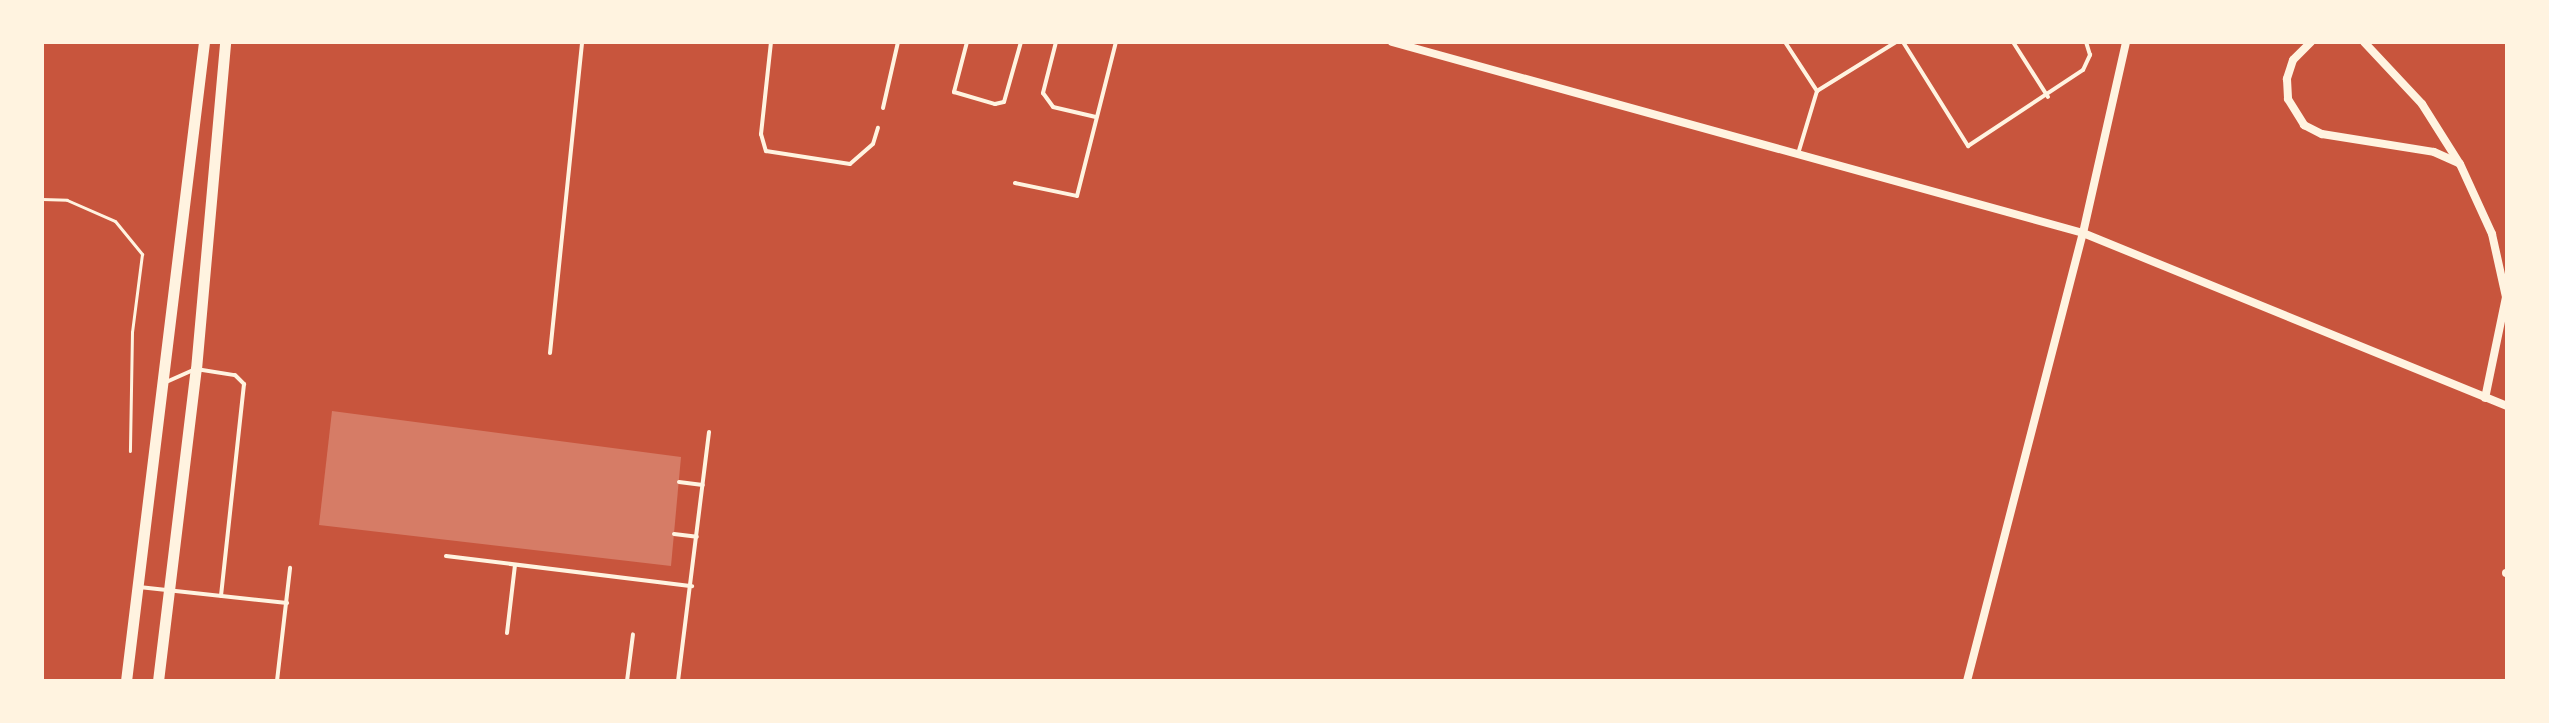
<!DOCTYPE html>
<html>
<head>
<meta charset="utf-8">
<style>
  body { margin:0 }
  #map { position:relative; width:2549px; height:723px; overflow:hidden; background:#c8553d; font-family:Jost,sans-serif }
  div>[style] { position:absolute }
  .building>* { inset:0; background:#d67c66 }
  .path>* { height:3px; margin:-1.5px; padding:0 1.5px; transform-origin:1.5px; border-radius:1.5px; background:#fff3e0 }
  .service>* { height:4px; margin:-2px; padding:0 2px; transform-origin:2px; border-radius:2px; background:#fff3e0 }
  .minor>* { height:8px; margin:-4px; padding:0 4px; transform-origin:4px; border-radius:4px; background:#fff3e0 }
  .tertiary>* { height:11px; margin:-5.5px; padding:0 5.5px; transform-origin:5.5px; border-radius:5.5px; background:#fff3e0 }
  span { translate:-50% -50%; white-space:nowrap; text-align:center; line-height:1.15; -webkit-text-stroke:6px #fff3e0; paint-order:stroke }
  .frame { position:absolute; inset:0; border:44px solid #fff3e0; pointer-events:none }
</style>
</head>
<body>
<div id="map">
  <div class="building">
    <i style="clip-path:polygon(332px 411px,681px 457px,671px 566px,319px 525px)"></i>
  </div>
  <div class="path">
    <i style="left:42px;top:199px;width:25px;rotate:2deg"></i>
    <i style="left:67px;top:200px;width:52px;rotate:23.6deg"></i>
    <i style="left:115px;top:221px;width:43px;rotate:50.7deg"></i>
    <i style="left:142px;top:254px;width:79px;rotate:97.3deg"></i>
    <i style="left:132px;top:332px;width:119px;rotate:91deg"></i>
  </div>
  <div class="service">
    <i style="left:771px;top:42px;width:93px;rotate:96.2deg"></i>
    <i style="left:761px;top:134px;width:18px;rotate:74deg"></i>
    <i style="left:766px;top:151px;width:85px;rotate:8.8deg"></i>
    <i style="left:850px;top:164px;width:30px;rotate:-41deg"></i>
    <i style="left:873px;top:144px;width:17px;rotate:-73deg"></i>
    <i style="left:967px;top:42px;width:52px;rotate:104.6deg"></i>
    <i style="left:954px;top:92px;width:43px;rotate:16.3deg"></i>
    <i style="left:995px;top:104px;width:9px;rotate:-13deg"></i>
    <i style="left:1004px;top:102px;width:62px;rotate:-74.2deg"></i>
    <i style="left:1056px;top:42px;width:53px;rotate:104.3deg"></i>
    <i style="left:1043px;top:93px;width:17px;rotate:54deg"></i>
    <i style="left:1053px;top:107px;width:44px;rotate:13.1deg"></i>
    <i style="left:1785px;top:42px;width:59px;rotate:56.9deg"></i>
    <i style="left:1817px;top:91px;width:66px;rotate:106.8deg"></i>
    <i style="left:1903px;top:42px;width:123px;rotate:58deg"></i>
    <i style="left:1968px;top:146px;width:138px;rotate:-33.5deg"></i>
    <i style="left:2083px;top:70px;width:17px;rotate:-65deg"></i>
    <i style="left:2090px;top:55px;width:14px;rotate:-107deg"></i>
    <i style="left:2013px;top:42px;width:65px;rotate:57.5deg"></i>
    <i style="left:1817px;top:91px;width:93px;rotate:-31.8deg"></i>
    <i style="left:883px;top:108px;width:68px;rotate:-77.2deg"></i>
    <i style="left:1015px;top:183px;width:63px;rotate:11.8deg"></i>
    <i style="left:1077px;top:196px;width:159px;rotate:-75.8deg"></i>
    <i style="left:550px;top:353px;width:313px;rotate:-84.1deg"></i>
    <i style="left:164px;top:383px;width:35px;rotate:-24deg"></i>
    <i style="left:196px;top:369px;width:39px;rotate:9deg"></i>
    <i style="left:235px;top:375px;width:13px;rotate:45deg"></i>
    <i style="left:244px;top:384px;width:213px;rotate:96.2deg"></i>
    <i style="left:679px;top:482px;width:24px;rotate:7deg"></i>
    <i style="left:674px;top:534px;width:23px;rotate:7deg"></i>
    <i style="left:446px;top:556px;width:248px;rotate:7deg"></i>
    <i style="left:139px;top:587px;width:149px;rotate:6.2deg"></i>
    <i style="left:507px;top:633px;width:68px;rotate:-83.3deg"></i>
    <i style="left:277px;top:681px;width:114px;rotate:-83.4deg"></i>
    <i style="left:627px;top:681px;width:47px;rotate:-82.7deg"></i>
    <i style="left:678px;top:681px;width:251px;rotate:-82.9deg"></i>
  </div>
  <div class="minor">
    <i style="left:1392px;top:42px;width:717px;rotate:15.45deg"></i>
    <i style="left:2083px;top:233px;width:458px;rotate:22.2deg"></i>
    <i style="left:2311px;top:42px;width:25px;rotate:135deg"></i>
    <i style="left:2293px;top:60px;width:20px;rotate:108deg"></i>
    <i style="left:2287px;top:79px;width:20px;rotate:87deg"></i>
    <i style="left:2288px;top:99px;width:31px;rotate:58deg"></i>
    <i style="left:2304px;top:125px;width:20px;rotate:27deg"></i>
    <i style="left:2322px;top:134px;width:113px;rotate:9.1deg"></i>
    <i style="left:2434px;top:152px;width:27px;rotate:24deg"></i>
    <i style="left:2364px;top:42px;width:85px;rotate:46.9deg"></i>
    <i style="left:2422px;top:104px;width:71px;rotate:57.7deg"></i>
    <i style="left:2460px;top:164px;width:77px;rotate:65.4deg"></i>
    <i style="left:2492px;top:234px;width:65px;rotate:77.5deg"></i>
    <i style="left:2506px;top:297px;width:103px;rotate:101.7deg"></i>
    <i style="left:2506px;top:573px;width:1px"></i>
    <i style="left:1967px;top:681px;width:463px;rotate:-75.5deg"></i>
    <i style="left:2083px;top:233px;width:196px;rotate:-77.3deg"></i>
  </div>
  <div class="tertiary">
    <i style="left:126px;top:681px;width:644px;rotate:-83.04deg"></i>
    <i style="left:158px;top:681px;width:314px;rotate:-83.1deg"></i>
    <i style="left:196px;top:369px;width:328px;rotate:-84.9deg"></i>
  </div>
  <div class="frame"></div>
</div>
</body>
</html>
